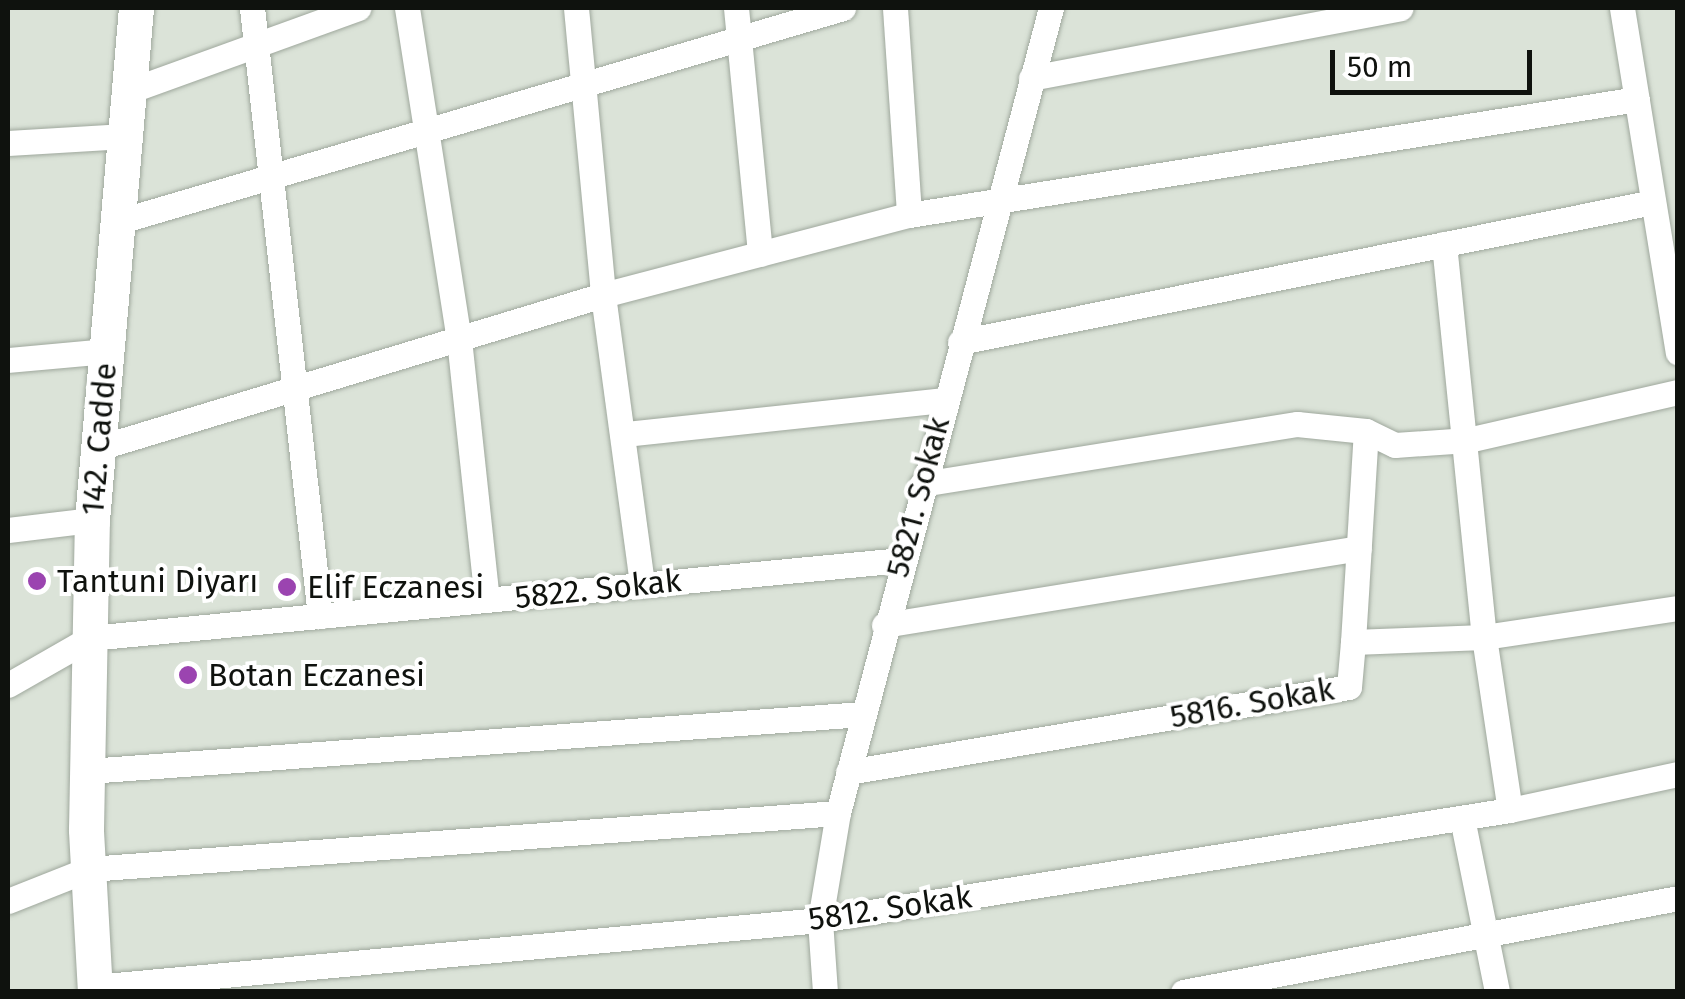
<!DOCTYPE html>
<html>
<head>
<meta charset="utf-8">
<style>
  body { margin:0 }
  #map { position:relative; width:1685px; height:999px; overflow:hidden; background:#dbe3d8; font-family:"Fira Sans",sans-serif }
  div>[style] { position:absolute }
  .roads { filter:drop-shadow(0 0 2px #9fa89d) drop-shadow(0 0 2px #9fa89d) }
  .street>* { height:25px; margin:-12.5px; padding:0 12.5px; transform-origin:12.5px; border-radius:12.5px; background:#fff }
  .secondary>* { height:35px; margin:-17.5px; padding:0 17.5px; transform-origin:17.5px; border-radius:17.5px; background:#fff }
  .dots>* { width:28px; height:28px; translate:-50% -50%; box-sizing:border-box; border:5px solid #fff; border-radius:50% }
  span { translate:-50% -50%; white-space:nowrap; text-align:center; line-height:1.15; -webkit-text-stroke:8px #fff; paint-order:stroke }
  .street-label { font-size:32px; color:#0f120e }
  .poi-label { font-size:32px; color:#0f120e }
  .left { translate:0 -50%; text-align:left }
  .frame { position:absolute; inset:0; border:10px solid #0f120e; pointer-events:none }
  .scale { position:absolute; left:1330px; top:50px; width:202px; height:45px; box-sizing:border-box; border:5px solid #0f120e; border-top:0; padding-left:12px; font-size:30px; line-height:35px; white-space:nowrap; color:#0f120e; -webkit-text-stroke:8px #fff; paint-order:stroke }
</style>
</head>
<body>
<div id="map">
  <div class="roads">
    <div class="street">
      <i style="left:252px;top:8px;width:612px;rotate:83.62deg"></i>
      <i style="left:407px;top:8px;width:335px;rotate:81.1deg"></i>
      <i style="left:459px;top:339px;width:262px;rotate:83.9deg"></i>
      <i style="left:576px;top:8px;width:288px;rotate:84.6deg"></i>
      <i style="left:603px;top:295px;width:293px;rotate:82.3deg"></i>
      <i style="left:736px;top:8px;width:247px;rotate:84.4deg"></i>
      <i style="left:895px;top:8px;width:207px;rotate:86.1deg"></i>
      <i style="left:1622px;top:8px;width:349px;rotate:80.8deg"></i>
      <i style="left:1031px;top:78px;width:376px;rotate:-10.7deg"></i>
      <i style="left:129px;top:91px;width:244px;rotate:-19.9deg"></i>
      <i style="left:8px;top:143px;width:117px;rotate:-3.4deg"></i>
      <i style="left:117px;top:222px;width:757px;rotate:-16.42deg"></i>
      <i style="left:1444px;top:244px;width:395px;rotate:84.2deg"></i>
      <i style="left:1484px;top:637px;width:175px;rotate:81.5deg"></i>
      <i style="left:960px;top:342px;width:707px;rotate:-11.42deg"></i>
      <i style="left:8px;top:360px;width:98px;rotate:-5.2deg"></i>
      <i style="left:625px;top:434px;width:321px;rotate:-6.1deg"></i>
      <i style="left:98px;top:448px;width:528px;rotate:-16.86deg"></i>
      <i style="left:603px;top:295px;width:316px;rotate:-14.7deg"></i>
      <i style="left:909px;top:215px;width:737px;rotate:-9.05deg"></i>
      <i style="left:922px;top:484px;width:380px;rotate:-9.1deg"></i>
      <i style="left:1297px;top:424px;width:69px;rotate:5.8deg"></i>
      <i style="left:1366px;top:431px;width:32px;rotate:26deg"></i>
      <i style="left:1395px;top:445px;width:73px;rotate:-3.9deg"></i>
      <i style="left:1468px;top:440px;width:215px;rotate:-12.9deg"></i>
      <i style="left:8px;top:530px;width:85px;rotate:-6.8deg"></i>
      <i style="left:884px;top:625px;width:481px;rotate:-9.2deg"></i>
      <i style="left:1353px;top:642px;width:211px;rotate:-86.5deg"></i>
      <i style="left:8px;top:685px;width:95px;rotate:-29.8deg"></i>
      <i style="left:90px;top:638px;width:815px;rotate:-5.49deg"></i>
      <i style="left:88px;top:771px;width:776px;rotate:-4.21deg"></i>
      <i style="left:848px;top:772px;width:508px;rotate:-9.63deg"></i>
      <i style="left:1349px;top:687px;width:45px;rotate:-84.9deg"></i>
      <i style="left:1353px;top:642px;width:131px;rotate:-2.2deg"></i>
      <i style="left:1484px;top:637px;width:196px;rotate:-8.5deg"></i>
      <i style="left:1462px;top:818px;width:177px;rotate:78.6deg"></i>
      <i style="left:8px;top:901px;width:87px;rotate:-21.6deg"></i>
      <i style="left:89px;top:869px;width:751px;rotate:-4.28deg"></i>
      <i style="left:94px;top:987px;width:729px;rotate:-5.27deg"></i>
      <i style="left:820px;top:920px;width:699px;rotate:-9.06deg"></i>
      <i style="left:1510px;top:810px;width:172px;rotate:-12.1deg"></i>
      <i style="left:825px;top:992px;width:72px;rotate:-94deg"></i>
      <i style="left:820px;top:920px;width:109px;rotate:-80.5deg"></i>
      <i style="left:838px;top:813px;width:833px;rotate:-75.18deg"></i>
      <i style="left:1183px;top:992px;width:504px;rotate:-10.75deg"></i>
    </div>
    <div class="secondary">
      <i style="left:95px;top:992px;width:163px;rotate:-93.2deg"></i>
      <i style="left:86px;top:829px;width:309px;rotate:-88.9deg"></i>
      <i style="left:92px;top:520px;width:514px;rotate:-85.09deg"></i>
    </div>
  </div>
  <div class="dots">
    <i style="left:37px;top:581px;background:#9b44b0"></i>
    <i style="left:287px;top:587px;background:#9b44b0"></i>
    <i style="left:188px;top:675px;background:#9b44b0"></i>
  </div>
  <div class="street-label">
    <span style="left:99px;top:439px;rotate:-85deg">142. Cadde</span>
    <span style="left:918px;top:497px;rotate:-75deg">5821. Sokak</span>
    <span style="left:598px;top:589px;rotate:-6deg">5822. Sokak</span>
    <span style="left:1252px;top:703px;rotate:-10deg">5816. Sokak</span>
    <span style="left:890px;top:908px;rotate:-8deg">5812. Sokak</span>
  </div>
  <div class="poi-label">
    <span class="left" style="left:57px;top:581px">Tantuni Diyarı</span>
    <span class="left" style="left:307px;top:587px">Elif Eczanesi</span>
    <span class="left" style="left:208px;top:675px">Botan Eczanesi</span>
  </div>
  <div class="frame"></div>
  <div class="scale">50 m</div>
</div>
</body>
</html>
